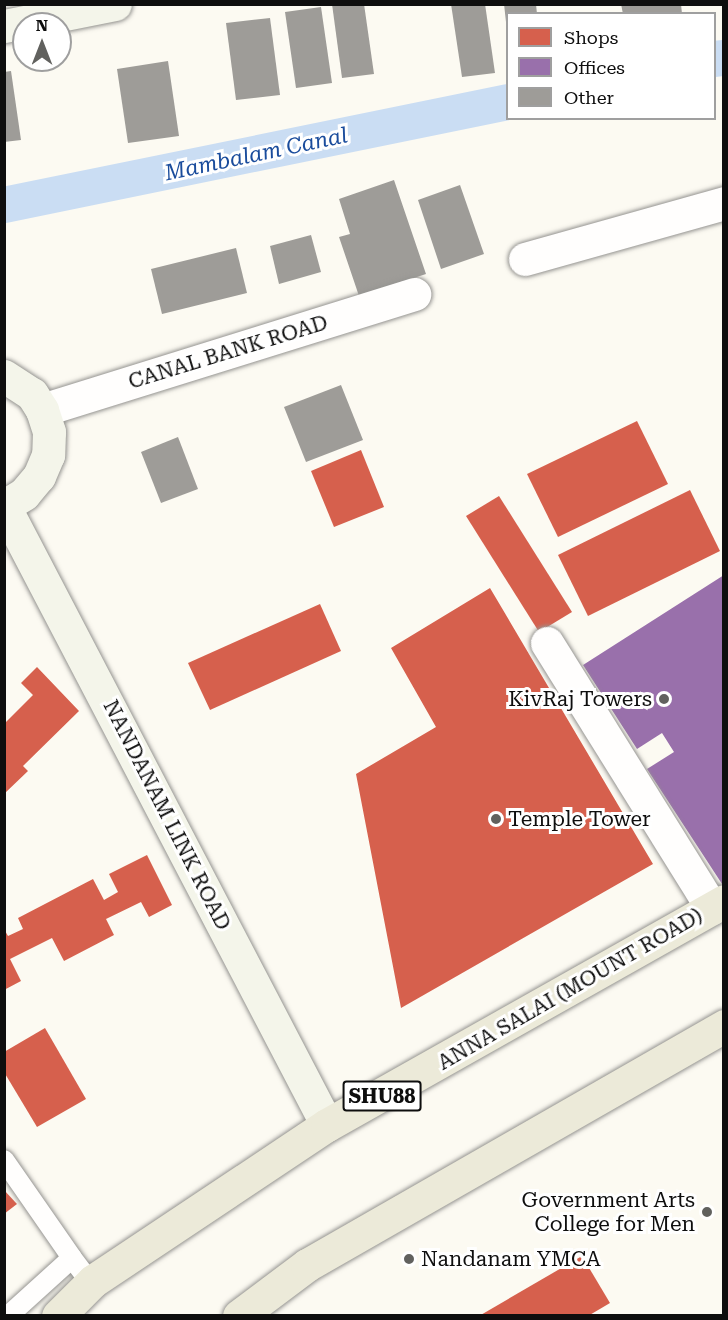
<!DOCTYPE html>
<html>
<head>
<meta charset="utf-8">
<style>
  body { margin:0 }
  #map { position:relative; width:728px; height:1320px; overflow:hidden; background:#fcfaf2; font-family:"Roboto Serif",serif }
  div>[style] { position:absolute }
  .shops>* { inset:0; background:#d6604d }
  .offices>* { inset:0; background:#9970ab }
  .canal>* { height:36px; margin:-18px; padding:0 18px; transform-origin:18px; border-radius:18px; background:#caddf3 }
  .building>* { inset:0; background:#9e9c98 }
  .roads { filter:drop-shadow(0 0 2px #959491) drop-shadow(0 0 2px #959491) }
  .lane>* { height:20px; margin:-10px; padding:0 10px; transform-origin:10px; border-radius:10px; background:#fffefd }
  .street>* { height:33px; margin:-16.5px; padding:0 16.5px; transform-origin:16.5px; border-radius:16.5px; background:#fffefd }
  .secondary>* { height:33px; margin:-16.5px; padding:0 16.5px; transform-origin:16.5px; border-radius:16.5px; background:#f4f5ea }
  .primary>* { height:33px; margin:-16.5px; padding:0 16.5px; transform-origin:16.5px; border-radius:16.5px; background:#ecead9 }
  .dots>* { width:16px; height:16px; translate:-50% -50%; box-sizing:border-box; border:3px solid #fff; border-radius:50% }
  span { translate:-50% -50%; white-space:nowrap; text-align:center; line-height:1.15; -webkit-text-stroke:6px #fff; paint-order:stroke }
  .shield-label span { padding:2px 4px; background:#fff; border:2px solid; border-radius:4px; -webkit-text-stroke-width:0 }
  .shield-label { font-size:20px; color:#0e0e0e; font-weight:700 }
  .street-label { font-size:21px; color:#0e0e0e }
  .poi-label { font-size:21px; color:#0e0e0e }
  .right { translate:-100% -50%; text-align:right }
  .left { translate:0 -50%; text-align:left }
  .water-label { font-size:22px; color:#1a4c9c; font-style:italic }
  .frame { position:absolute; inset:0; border:6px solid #0e0e0e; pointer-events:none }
  .legend { position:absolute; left:506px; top:12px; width:210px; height:108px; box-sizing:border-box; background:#fff; border:2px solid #9f9f9f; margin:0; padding:8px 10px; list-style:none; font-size:18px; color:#0e0e0e }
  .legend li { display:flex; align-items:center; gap:12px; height:30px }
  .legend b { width:30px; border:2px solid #9f9f9f }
  .north { position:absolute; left:12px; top:12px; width:60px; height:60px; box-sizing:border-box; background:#fff; border:2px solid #9f9f9f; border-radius:50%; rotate:0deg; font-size:16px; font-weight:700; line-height:24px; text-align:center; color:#0e0e0e }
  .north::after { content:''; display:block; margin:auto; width:21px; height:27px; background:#61615e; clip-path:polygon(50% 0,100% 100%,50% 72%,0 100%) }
</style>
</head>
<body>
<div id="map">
  <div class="shops">
    <i style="clip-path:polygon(637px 421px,668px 484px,558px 537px,527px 474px)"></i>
    <i style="clip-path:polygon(361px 450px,384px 507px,334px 527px,311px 471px)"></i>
    <i style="clip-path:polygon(690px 490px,720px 551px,588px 616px,558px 555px)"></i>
    <i style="clip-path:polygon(499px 496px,572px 612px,539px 632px,466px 516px)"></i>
    <i style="clip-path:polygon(490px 588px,653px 864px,401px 1008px,356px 774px,436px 727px,391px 648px)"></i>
    <i style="clip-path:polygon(320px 604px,341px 651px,210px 710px,188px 663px)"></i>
    <i style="clip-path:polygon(37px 667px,79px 711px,23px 766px,28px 771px,4px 794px,4px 724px,33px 695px,21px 683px)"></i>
    <i style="clip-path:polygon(147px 855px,172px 905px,149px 917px,141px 902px,106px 919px,114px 935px,64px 961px,52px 938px,10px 959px,21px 981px,4px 990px,4px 929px,8px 936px,23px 929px,18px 918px,93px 879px,104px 900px,118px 892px,109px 874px)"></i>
    <i style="clip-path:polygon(45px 1028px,86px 1099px,37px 1127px,4px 1072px,4px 1052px)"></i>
    <i style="clip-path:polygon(4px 1190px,17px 1204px,4px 1214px)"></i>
    <i style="clip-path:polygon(582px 1256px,610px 1303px,588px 1316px,479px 1316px)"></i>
  </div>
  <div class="offices">
    <i style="clip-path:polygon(724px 575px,724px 887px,647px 769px,674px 752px,662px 733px,637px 749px,583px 665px)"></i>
  </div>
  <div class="canal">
    <i style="left:714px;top:59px;width:10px;rotate:-6deg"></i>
    <i style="left:4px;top:205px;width:514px;rotate:-11.55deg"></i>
  </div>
  <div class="building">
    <i style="clip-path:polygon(332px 4px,364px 4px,374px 74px,342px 78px)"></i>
    <i style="clip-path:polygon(451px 4px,485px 4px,495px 73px,462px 77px)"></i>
    <i style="clip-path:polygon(504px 4px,536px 4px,537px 14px,508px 14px,506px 22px)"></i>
    <i style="clip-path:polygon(621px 4px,681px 4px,682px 14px,623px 14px)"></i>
    <i style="clip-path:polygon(321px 7px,332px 83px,296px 88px,285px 12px)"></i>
    <i style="clip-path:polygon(270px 18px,280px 95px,236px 100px,226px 23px)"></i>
    <i style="clip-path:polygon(168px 61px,179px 136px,128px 143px,117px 69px)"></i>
    <i style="clip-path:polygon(11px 71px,21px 140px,4px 142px,4px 72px)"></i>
    <i style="clip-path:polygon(394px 180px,426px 274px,359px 296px,339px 237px,350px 234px,339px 199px)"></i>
    <i style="clip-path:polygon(460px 185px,484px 254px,441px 269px,418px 200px)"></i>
    <i style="clip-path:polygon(311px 235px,321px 272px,279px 284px,270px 246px)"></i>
    <i style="clip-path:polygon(236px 248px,247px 293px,162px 314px,151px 269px)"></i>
    <i style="clip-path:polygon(341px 385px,363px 440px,306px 462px,284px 407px)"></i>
    <i style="clip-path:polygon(178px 437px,198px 489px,161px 503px,141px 452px)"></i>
  </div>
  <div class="roads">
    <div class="lane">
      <i style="left:4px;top:1160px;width:119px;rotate:55.2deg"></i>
      <i style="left:72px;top:1258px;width:21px;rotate:53deg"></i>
      <i style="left:85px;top:1275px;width:10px;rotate:37deg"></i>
      <i style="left:8px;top:1316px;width:86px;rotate:-42.2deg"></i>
    </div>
    <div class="street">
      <i style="left:525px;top:259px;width:207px;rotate:-15.7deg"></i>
      <i style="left:42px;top:410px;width:390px;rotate:-17.3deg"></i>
      <i style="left:547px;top:643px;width:312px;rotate:58.1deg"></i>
    </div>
    <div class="secondary">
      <i style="left:4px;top:26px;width:113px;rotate:-11.2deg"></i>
      <i style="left:4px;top:376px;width:33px;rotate:33deg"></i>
      <i style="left:32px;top:394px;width:19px;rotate:58deg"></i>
      <i style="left:42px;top:410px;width:23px;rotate:72deg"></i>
      <i style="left:49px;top:432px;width:23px;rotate:92deg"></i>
      <i style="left:48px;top:455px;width:23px;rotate:113deg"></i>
      <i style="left:39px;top:476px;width:23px;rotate:130deg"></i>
      <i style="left:24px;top:494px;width:23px;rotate:149deg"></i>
      <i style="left:4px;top:506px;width:698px;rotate:62.44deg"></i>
    </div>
    <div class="primary">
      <i style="left:58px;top:1316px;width:49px;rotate:-45deg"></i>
      <i style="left:93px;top:1281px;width:281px;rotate:-33.7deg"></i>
      <i style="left:327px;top:1125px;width:456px;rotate:-29.4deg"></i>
      <i style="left:239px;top:1316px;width:85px;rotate:-36.9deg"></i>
      <i style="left:307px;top:1265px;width:481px;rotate:-29.8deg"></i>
    </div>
  </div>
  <div class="dots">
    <i style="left:664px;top:699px;background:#61615e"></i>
    <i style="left:496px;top:819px;background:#61615e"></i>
    <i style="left:707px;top:1212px;background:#61615e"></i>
    <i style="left:409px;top:1259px;background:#61615e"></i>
  </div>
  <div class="shield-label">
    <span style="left:382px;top:1096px">SHU88</span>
  </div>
  <div class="street-label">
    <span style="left:228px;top:352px;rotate:-17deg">CANAL BANK ROAD</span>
    <span style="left:167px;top:815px;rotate:63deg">NANDANAM LINK ROAD</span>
    <span style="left:570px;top:989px;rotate:-30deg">ANNA SALAI (MOUNT ROAD)</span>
  </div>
  <div class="poi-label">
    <span class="right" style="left:652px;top:699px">KivRaj Towers</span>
    <span class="left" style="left:508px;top:819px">Temple Tower</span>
    <span class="right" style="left:695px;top:1212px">Government Arts<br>College for Men</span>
    <span class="left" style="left:421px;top:1259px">Nandanam YMCA</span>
  </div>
  <div class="water-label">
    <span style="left:256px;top:154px;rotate:-12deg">Mambalam Canal</span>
  </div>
  <div class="frame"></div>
  <ul class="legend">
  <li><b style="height:16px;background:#d6604d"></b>Shops</li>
  <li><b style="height:16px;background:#9970ab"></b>Offices</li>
  <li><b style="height:16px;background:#9e9c98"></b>Other</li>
  </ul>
  <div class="north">N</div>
</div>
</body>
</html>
